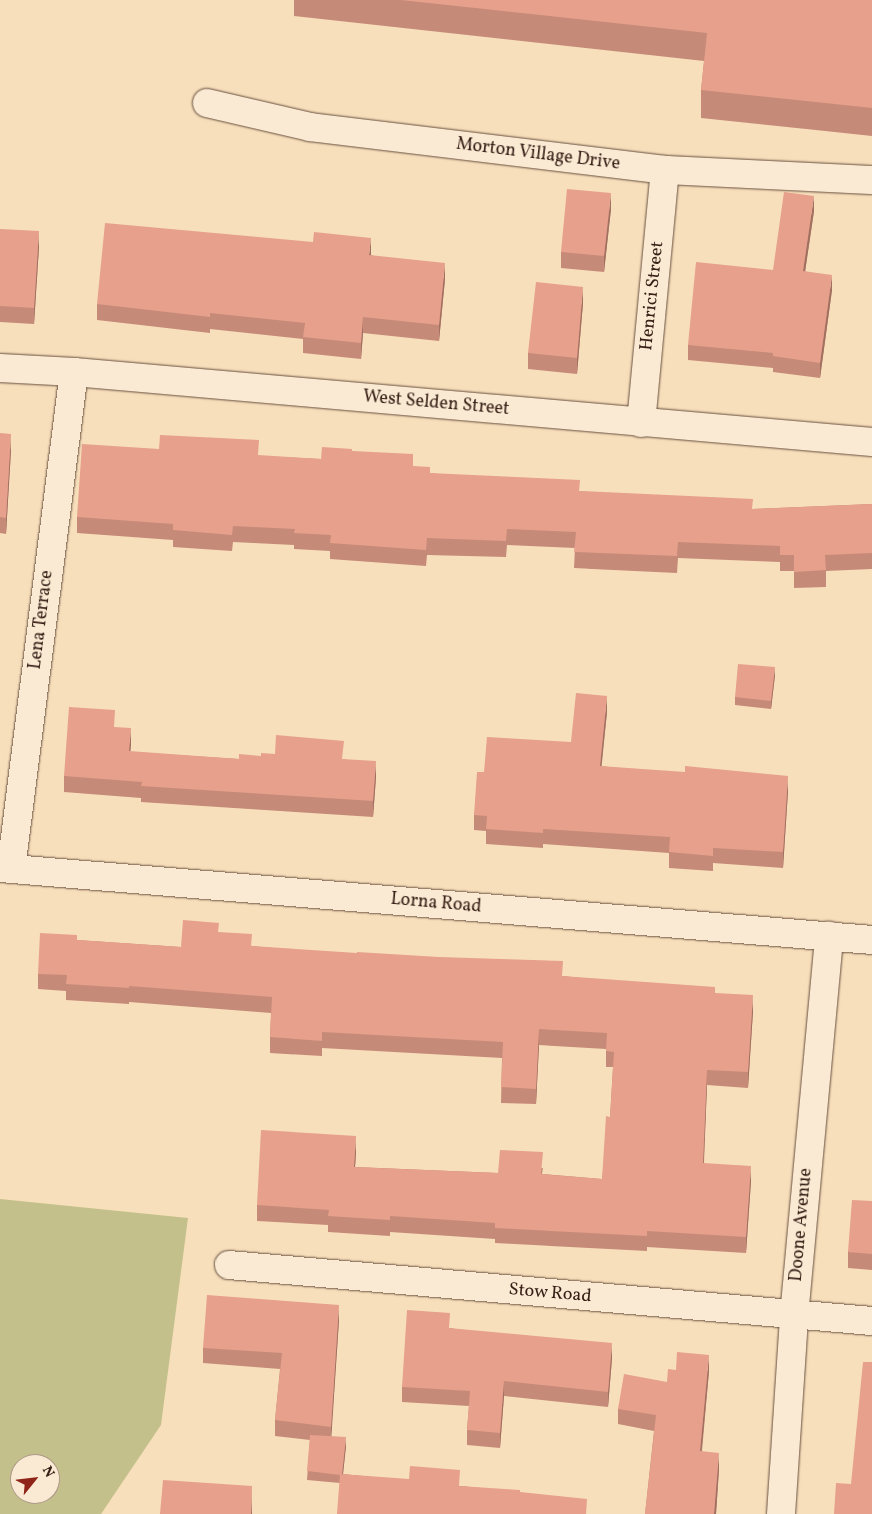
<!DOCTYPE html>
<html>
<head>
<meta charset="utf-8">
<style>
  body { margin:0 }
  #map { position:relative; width:872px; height:1514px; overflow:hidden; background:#f8dfbb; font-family:Vollkorn,serif }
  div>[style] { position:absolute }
  .green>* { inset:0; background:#c4c08b }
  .roads { filter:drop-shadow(0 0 1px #685040) drop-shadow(0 0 1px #685040) }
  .street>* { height:28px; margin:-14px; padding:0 14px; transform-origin:14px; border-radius:14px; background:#faead3 }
  .wall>* { inset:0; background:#c68a78 }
  .shaded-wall>* { inset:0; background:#a17061 }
  .building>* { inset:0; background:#e6a08b }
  span { translate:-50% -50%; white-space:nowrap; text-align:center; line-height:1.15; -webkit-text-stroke:4px #faead3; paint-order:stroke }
  .street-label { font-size:18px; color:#382017 }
  .north { position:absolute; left:10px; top:1454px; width:50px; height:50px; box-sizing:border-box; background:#faead3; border:1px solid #ac9988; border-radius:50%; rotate:61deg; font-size:14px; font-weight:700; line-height:20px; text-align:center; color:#382017 }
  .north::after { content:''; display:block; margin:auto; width:18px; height:22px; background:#8f2418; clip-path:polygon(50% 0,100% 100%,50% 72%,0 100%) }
</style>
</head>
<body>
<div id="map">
  <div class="green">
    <i style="clip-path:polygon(evenodd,0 1199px,188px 1218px,161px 1425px,101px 1514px,0 1514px,0 1199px,20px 1464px,50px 1464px,50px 1494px,20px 1494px,20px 1464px)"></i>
  </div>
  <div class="roads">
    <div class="street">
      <i style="left:207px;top:103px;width:106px;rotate:13.1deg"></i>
      <i style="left:310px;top:127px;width:358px;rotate:6.9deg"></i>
      <i style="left:665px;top:170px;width:207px;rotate:2.8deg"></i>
      <i style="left:0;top:368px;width:74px;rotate:3.1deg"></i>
      <i style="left:74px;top:372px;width:801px;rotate:5.01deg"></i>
      <i style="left:641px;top:423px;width:254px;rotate:-84.6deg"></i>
      <i style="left:0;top:868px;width:875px;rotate:4.72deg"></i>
      <i style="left:11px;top:869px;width:501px;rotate:-82.78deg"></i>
      <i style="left:229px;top:1265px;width:645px;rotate:4.98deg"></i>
      <i style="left:781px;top:1514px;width:198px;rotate:-86.2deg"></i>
      <i style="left:794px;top:1316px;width:382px;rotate:-84.7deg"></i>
    </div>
  </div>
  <div class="wall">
    <i style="clip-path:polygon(294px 0,872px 0,872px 136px,701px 118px,701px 90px,704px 61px,294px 16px)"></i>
    <i style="clip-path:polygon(611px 209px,604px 272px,561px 268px,561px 252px)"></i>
    <i style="clip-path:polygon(814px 211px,805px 271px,832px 290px,820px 378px,773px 372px,773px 368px,688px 360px,688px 345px,773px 270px)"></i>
    <i style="clip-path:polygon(0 229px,39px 247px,34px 324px,0 322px)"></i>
    <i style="clip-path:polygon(371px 255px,445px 279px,439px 341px,363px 333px,361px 359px,303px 353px,303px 339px,210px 329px,210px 333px,97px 320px,97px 304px)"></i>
    <i style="clip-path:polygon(583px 303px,577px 374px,528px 369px,528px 353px)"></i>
    <i style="clip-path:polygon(0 433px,11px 450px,6px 534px,0 533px)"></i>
    <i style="clip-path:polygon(352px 451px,413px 466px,430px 473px,580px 491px,753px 509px,872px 504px,872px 569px,826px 571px,826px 587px,794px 588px,794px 571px,780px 571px,780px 562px,678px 558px,677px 573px,574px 568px,575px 548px,507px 545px,506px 557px,427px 555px,426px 566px,330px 559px,330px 551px,294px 549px,294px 545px,233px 542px,232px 551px,173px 547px,173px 540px,77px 533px,77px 517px,259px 456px,321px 459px)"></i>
    <i style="clip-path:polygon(775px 675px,771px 709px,735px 705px,735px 697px)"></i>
    <i style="clip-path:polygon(607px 712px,601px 766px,788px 791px,783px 868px,713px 863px,713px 871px,669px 868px,669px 853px,543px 844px,543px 848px,486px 844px,486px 831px,474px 830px,474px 815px,484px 772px,571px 742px)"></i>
    <i style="clip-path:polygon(115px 727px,131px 744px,130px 752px,239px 759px,261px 756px,344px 759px,376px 777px,373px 817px,141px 802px,141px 798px,64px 792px,64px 776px)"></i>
    <i style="clip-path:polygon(219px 932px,252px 946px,563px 976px,715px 993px,753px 1011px,748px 1088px,707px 1085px,704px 1163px,751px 1181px,746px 1253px,647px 1247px,647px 1251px,495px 1243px,495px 1239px,390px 1232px,390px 1236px,328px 1232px,328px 1225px,257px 1221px,257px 1205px,356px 1152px,355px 1167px,498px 1173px,543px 1168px,542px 1174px,602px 1179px,610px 1117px,613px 1067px,606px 1067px,606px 1049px,539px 1045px,536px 1104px,501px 1103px,502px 1058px,322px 1048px,322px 1056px,270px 1053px,270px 1037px,271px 1013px,129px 1002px,129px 1004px,66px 1000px,66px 991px,38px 989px,38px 974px,77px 940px,181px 947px)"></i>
    <i style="clip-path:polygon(872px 1201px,872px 1270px,848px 1268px,848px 1252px)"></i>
    <i style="clip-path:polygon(339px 1320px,331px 1436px,346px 1446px,343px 1474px,520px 1492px,587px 1514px,340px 1483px,307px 1480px,310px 1440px,275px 1436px,275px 1420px,280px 1369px,203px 1363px,203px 1348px)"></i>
    <i style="clip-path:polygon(450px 1328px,612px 1358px,608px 1407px,504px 1396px,500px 1448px,467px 1445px,467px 1430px,469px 1406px,402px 1402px,402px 1387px)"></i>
    <i style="clip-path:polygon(676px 1370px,709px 1371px,702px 1451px,719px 1469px,716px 1514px,645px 1514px,654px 1431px,618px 1424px,618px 1409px,667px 1382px)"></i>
  </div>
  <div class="shaded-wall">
    <i style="clip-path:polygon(611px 193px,611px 209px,604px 272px,604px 256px)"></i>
    <i style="clip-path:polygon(814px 196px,814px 211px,803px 286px,803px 271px)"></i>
    <i style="clip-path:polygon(39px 231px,39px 247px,34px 324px,34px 308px)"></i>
    <i style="clip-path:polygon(371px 238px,371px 254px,369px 271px,369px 255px)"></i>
    <i style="clip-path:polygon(445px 263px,445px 279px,439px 341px,439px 325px)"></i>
    <i style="clip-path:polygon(832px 275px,832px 290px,820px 378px,820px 363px)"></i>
    <i style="clip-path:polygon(583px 287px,583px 303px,577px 374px,577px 358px)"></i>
    <i style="clip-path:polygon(363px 317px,363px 333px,361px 359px,361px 343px)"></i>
    <i style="clip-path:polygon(11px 434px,11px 450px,6px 534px,6px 518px)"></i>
    <i style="clip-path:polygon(775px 667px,775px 675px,771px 709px,771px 701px)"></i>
    <i style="clip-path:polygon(607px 696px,607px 712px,600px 782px,600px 766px)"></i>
    <i style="clip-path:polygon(131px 728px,131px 744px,129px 768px,129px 751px)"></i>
    <i style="clip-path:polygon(376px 761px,376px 777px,373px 817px,373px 801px)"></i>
    <i style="clip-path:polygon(788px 776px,788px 791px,783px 868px,783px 852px)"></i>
    <i style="clip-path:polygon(753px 995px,753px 1011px,748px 1088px,748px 1072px)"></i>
    <i style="clip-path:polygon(539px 1029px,539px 1045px,536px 1104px,536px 1089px)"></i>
    <i style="clip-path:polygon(707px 1070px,707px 1085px,703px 1179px,703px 1163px)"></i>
    <i style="clip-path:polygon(356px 1136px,356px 1152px,354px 1183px,354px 1167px)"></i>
    <i style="clip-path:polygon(751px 1166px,751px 1181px,746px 1253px,746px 1237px)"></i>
    <i style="clip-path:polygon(339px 1305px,339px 1320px,331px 1442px,331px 1427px)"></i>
    <i style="clip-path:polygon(612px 1343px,612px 1358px,608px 1407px,608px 1392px)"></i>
    <i style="clip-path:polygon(709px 1355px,709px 1371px,700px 1467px,700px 1451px)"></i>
    <i style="clip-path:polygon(504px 1381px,504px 1396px,500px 1448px,500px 1433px)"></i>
    <i style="clip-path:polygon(346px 1437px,346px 1446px,342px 1483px,342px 1475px)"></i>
    <i style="clip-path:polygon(719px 1453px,719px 1469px,716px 1514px,714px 1514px)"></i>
    <i style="clip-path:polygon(252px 1486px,252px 1514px,251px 1514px)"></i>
  </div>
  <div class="building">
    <i style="clip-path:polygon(401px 0,872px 0,872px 108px,701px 90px,707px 33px)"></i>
    <i style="clip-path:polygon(567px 189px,611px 193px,604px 256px,561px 252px)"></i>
    <i style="clip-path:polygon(784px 192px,814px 196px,803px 271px,832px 275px,820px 363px,773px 356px,773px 353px,688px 345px,696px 262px,773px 270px)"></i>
    <i style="clip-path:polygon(105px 223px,313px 242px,314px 232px,371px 238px,369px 255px,445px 263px,439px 325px,363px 317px,361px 343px,303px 337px,305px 323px,210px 313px,210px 317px,97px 304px)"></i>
    <i style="clip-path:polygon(0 229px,39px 231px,34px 308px,0 306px)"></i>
    <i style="clip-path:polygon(536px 282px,583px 287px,577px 358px,528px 353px)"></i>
    <i style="clip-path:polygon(0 433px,11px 434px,6px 518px,0 517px)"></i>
    <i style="clip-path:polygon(160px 435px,259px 440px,258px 455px,321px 459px,322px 447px,352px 449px,352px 451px,413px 454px,413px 466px,430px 467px,430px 473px,580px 480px,579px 491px,753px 499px,752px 509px,872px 504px,872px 553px,825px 555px,826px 570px,794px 572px,794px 555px,780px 555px,780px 546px,678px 542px,677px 556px,574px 552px,576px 532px,507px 529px,506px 541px,427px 538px,426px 550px,330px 543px,331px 535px,294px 533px,295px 529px,233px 526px,232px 535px,173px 530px,173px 524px,77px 517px,82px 444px,159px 449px)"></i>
    <i style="clip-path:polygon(738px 664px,775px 667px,771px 701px,735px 697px)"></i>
    <i style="clip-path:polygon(576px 693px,607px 696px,600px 766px,685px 772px,685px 766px,788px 776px,783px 852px,713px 848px,713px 856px,669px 852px,670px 837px,543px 829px,543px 833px,486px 829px,487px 816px,474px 815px,477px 772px,484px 772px,487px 737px,571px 742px)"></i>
    <i style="clip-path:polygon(69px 707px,115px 710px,114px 727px,131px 728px,129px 751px,239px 759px,239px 754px,261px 756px,261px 753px,275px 754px,276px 735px,344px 741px,342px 759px,376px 761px,373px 801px,141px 786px,142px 782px,64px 776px)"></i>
    <i style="clip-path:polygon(183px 920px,219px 923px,218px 932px,252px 934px,251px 946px,357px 953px,357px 952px,439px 957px,563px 961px,562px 976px,715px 987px,715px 993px,753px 995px,748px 1072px,707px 1070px,703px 1163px,751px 1166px,746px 1237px,647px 1231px,647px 1236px,495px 1228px,495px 1223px,390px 1216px,390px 1220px,328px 1216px,329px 1210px,257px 1205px,261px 1130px,356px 1136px,354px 1167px,498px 1173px,500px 1150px,543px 1152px,541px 1174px,602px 1179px,606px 1116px,610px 1117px,614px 1052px,606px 1051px,607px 1033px,539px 1029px,536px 1089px,501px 1087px,503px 1042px,322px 1032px,322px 1041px,270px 1037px,272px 997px,129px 986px,129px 988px,66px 984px,67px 975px,38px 974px,40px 933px,77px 935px,77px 940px,181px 947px)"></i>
    <i style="clip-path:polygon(852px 1200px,872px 1201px,872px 1254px,848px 1252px)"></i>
    <i style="clip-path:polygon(207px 1295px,339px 1305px,331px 1427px,275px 1420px,282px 1353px,203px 1348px)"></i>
    <i style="clip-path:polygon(407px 1310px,450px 1313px,449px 1328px,612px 1343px,608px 1392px,504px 1381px,500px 1433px,467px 1430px,470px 1391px,402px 1387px)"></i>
    <i style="clip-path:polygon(677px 1352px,709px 1355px,700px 1451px,719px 1453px,714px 1514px,645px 1514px,656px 1415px,618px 1409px,624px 1374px,667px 1382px,668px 1369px,676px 1370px)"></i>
    <i style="clip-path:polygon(863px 1362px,872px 1362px,872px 1514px,834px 1514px,836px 1483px,851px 1484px)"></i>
    <i style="clip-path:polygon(310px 1435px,346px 1437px,342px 1474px,340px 1474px,340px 1475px,307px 1471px)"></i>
    <i style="clip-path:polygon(410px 1466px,460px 1470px,459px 1486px,520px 1490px,520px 1492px,587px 1499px,586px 1514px,337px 1514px,340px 1474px,409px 1479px)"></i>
    <i style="clip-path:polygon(163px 1480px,252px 1486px,251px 1514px,160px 1514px)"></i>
  </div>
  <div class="street-label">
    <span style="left:538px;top:155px;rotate:7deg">Morton Village Drive</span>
    <span style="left:653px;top:296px;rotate:-84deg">Henrici Street</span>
    <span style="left:436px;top:404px;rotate:5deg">West Selden Street</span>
    <span style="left:42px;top:620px;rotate:-83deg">Lena Terrace</span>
    <span style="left:436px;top:904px;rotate:5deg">Lorna Road</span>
    <span style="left:802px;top:1225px;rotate:-85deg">Doone Avenue</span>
    <span style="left:550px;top:1294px;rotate:5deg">Stow Road</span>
  </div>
  <div class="north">N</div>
</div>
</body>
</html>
